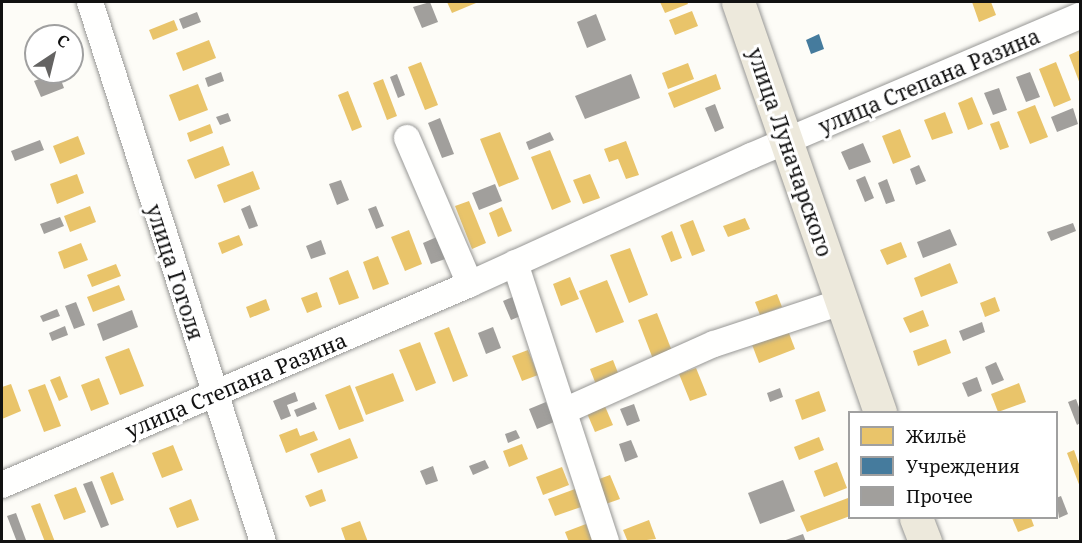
<!DOCTYPE html>
<html>
<head>
<meta charset="utf-8">
<style>
  body { margin:0 }
  #map { position:relative; width:1082px; height:543px; overflow:hidden; background:#fdfcf7; font-family:"Noto Serif",serif }
  div>[style] { position:absolute }
  .homes>* { inset:0; background:#e9c46a }
  .public>* { inset:0; background:#457b9d }
  .building>* { inset:0; background:#a19f9c }
  .roads { filter:drop-shadow(0 0 2px #979795) drop-shadow(0 0 2px #979795) }
  .minor>* { height:26px; margin:-13px; padding:0 13px; transform-origin:13px; border-radius:13px; background:#fffffe }
  .major>* { height:33px; margin:-16.5px; padding:0 16.5px; transform-origin:16.5px; border-radius:16.5px; background:#ede9dc }
  span { translate:-50% -50%; white-space:nowrap; text-align:center; line-height:1.15; -webkit-text-stroke:6px #fff; paint-order:stroke }
  .street-label { font-size:21px; color:#111 }
  .frame { position:absolute; inset:0; border:3px solid #111; pointer-events:none }
  .legend { position:absolute; left:848px; top:411px; width:210px; height:108px; box-sizing:border-box; background:#fff; border:2px solid #a0a0a0; margin:0; padding:8px 10px; list-style:none; font-size:18px; color:#111 }
  .legend li { display:flex; align-items:center; gap:12px; height:30px }
  .legend b { width:30px; border:2px solid #a0a0a0 }
  .north { position:absolute; left:24px; top:24px; width:60px; height:60px; box-sizing:border-box; background:#fff; border:2px solid #a0a0a0; border-radius:50%; rotate:35deg; font-size:16px; font-weight:700; line-height:24px; text-align:center; color:#111 }
  .north::after { content:''; display:block; margin:auto; width:21px; height:27px; background:#646362; clip-path:polygon(50% 0,100% 100%,50% 72%,0 100%) }
</style>
</head>
<body>
<div id="map">
  <div class="homes">
    <i style="clip-path:polygon(447px 2px,476px 2px,476px 3px,452px 13px)"></i>
    <i style="clip-path:polygon(660px 2px,687px 2px,688px 4px,665px 13px)"></i>
    <i style="clip-path:polygon(972px 2px,991px 2px,996px 15px,979px 22px)"></i>
    <i style="clip-path:polygon(692px 11px,698px 26px,675px 35px,669px 20px)"></i>
    <i style="clip-path:polygon(174px 20px,178px 30px,153px 40px,149px 30px)"></i>
    <i style="clip-path:polygon(209px 40px,216px 58px,183px 71px,176px 53px)"></i>
    <i style="clip-path:polygon(1080px 50px,1080px 84px,1069px 55px)"></i>
    <i style="clip-path:polygon(421px 62px,438px 105px,425px 110px,408px 67px)"></i>
    <i style="clip-path:polygon(1056px 62px,1071px 100px,1054px 107px,1039px 69px)"></i>
    <i style="clip-path:polygon(688px 63px,694px 79px,668px 89px,662px 73px)"></i>
    <i style="clip-path:polygon(716px 74px,721px 89px,674px 108px,668px 93px)"></i>
    <i style="clip-path:polygon(383px 79px,397px 116px,387px 120px,373px 83px)"></i>
    <i style="clip-path:polygon(198px 84px,208px 110px,179px 121px,169px 95px)"></i>
    <i style="clip-path:polygon(348px 91px,362px 127px,352px 131px,338px 95px)"></i>
    <i style="clip-path:polygon(972px 97px,983px 124px,968px 130px,958px 103px)"></i>
    <i style="clip-path:polygon(1035px 105px,1048px 137px,1030px 144px,1017px 112px)"></i>
    <i style="clip-path:polygon(945px 112px,953px 133px,932px 140px,924px 120px)"></i>
    <i style="clip-path:polygon(999px 121px,1009px 147px,1000px 150px,990px 124px)"></i>
    <i style="clip-path:polygon(210px 124px,213px 133px,190px 142px,187px 133px)"></i>
    <i style="clip-path:polygon(900px 129px,911px 157px,893px 164px,882px 136px)"></i>
    <i style="clip-path:polygon(500px 132px,519px 179px,499px 187px,480px 139px)"></i>
    <i style="clip-path:polygon(78px 136px,85px 154px,60px 164px,53px 146px)"></i>
    <i style="clip-path:polygon(626px 141px,639px 175px,626px 179px,618px 159px,609px 162px,604px 149px)"></i>
    <i style="clip-path:polygon(223px 146px,230px 165px,195px 179px,187px 160px)"></i>
    <i style="clip-path:polygon(550px 150px,571px 202px,552px 210px,531px 157px)"></i>
    <i style="clip-path:polygon(253px 171px,260px 189px,224px 203px,217px 185px)"></i>
    <i style="clip-path:polygon(77px 174px,84px 193px,57px 204px,50px 184px)"></i>
    <i style="clip-path:polygon(590px 174px,600px 198px,583px 204px,573px 180px)"></i>
    <i style="clip-path:polygon(469px 201px,486px 243px,472px 249px,455px 206px)"></i>
    <i style="clip-path:polygon(90px 206px,96px 222px,70px 232px,64px 216px)"></i>
    <i style="clip-path:polygon(502px 207px,512px 231px,498px 237px,489px 213px)"></i>
    <i style="clip-path:polygon(745px 218px,750px 229px,728px 237px,723px 226px)"></i>
    <i style="clip-path:polygon(693px 220px,705px 251px,692px 256px,680px 225px)"></i>
    <i style="clip-path:polygon(409px 230px,422px 264px,405px 271px,391px 237px)"></i>
    <i style="clip-path:polygon(672px 231px,682px 258px,671px 262px,661px 236px)"></i>
    <i style="clip-path:polygon(239px 235px,243px 245px,222px 254px,218px 243px)"></i>
    <i style="clip-path:polygon(901px 242px,907px 257px,887px 265px,880px 250px)"></i>
    <i style="clip-path:polygon(81px 243px,88px 260px,64px 269px,58px 252px)"></i>
    <i style="clip-path:polygon(630px 248px,648px 295px,629px 303px,610px 255px)"></i>
    <i style="clip-path:polygon(378px 256px,389px 284px,373px 290px,363px 262px)"></i>
    <i style="clip-path:polygon(950px 263px,958px 283px,921px 297px,914px 278px)"></i>
    <i style="clip-path:polygon(116px 264px,121px 276px,92px 287px,87px 275px)"></i>
    <i style="clip-path:polygon(348px 270px,359px 298px,339px 305px,329px 278px)"></i>
    <i style="clip-path:polygon(570px 277px,579px 299px,561px 306px,553px 284px)"></i>
    <i style="clip-path:polygon(607px 280px,624px 322px,596px 333px,579px 291px)"></i>
    <i style="clip-path:polygon(119px 285px,125px 300px,93px 312px,87px 297px)"></i>
    <i style="clip-path:polygon(317px 292px,322px 307px,307px 313px,301px 298px)"></i>
    <i style="clip-path:polygon(777px 294px,782px 307px,760px 315px,755px 302px)"></i>
    <i style="clip-path:polygon(995px 297px,1000px 311px,985px 317px,980px 303px)"></i>
    <i style="clip-path:polygon(266px 299px,270px 310px,250px 318px,246px 307px)"></i>
    <i style="clip-path:polygon(923px 310px,929px 326px,910px 333px,903px 318px)"></i>
    <i style="clip-path:polygon(657px 313px,672px 351px,653px 359px,638px 320px)"></i>
    <i style="clip-path:polygon(449px 327px,468px 376px,453px 382px,434px 333px)"></i>
    <i style="clip-path:polygon(787px 328px,795px 349px,759px 363px,751px 342px)"></i>
    <i style="clip-path:polygon(946px 339px,951px 353px,918px 366px,913px 351px)"></i>
    <i style="clip-path:polygon(420px 342px,436px 383px,416px 391px,399px 350px)"></i>
    <i style="clip-path:polygon(129px 348px,144px 386px,120px 395px,105px 357px)"></i>
    <i style="clip-path:polygon(528px 350px,538px 375px,522px 381px,512px 356px)"></i>
    <i style="clip-path:polygon(613px 360px,620px 378px,597px 387px,590px 369px)"></i>
    <i style="clip-path:polygon(696px 368px,707px 395px,690px 401px,679px 374px)"></i>
    <i style="clip-path:polygon(393px 373px,404px 401px,366px 415px,355px 387px)"></i>
    <i style="clip-path:polygon(60px 376px,68px 397px,59px 401px,50px 380px)"></i>
    <i style="clip-path:polygon(99px 378px,109px 404px,91px 411px,81px 385px)"></i>
    <i style="clip-path:polygon(1019px 383px,1026px 402px,998px 412px,991px 394px)"></i>
    <i style="clip-path:polygon(11px 384px,21px 411px,2px 419px,2px 387px)"></i>
    <i style="clip-path:polygon(45px 384px,61px 426px,44px 432px,28px 390px)"></i>
    <i style="clip-path:polygon(350px 385px,364px 421px,339px 430px,325px 395px)"></i>
    <i style="clip-path:polygon(819px 391px,826px 411px,802px 420px,795px 400px)"></i>
    <i style="clip-path:polygon(604px 404px,613px 425px,595px 432px,586px 411px)"></i>
    <i style="clip-path:polygon(297px 428px,300px 436px,314px 431px,318px 440px,286px 453px,279px 435px)"></i>
    <i style="clip-path:polygon(819px 437px,824px 450px,799px 460px,794px 447px)"></i>
    <i style="clip-path:polygon(350px 438px,358px 458px,318px 473px,310px 454px)"></i>
    <i style="clip-path:polygon(522px 444px,528px 459px,509px 467px,503px 451px)"></i>
    <i style="clip-path:polygon(173px 445px,183px 470px,162px 478px,152px 453px)"></i>
    <i style="clip-path:polygon(1074px 450px,1080px 467px,1080px 487px,1067px 453px)"></i>
    <i style="clip-path:polygon(837px 462px,847px 488px,824px 497px,814px 471px)"></i>
    <i style="clip-path:polygon(562px 467px,569px 485px,543px 495px,536px 477px)"></i>
    <i style="clip-path:polygon(113px 472px,124px 500px,111px 505px,100px 477px)"></i>
    <i style="clip-path:polygon(610px 475px,620px 499px,600px 506px,591px 482px)"></i>
    <i style="clip-path:polygon(76px 487px,86px 512px,64px 520px,54px 495px)"></i>
    <i style="clip-path:polygon(322px 489px,326px 501px,310px 507px,305px 496px)"></i>
    <i style="clip-path:polygon(575px 489px,581px 507px,555px 516px,548px 499px)"></i>
    <i style="clip-path:polygon(848px 498px,850px 516px,807px 532px,800px 516px)"></i>
    <i style="clip-path:polygon(191px 499px,199px 520px,177px 528px,169px 508px)"></i>
    <i style="clip-path:polygon(40px 503px,55px 542px,45px 542px,31px 506px)"></i>
    <i style="clip-path:polygon(1012px 518px,1031px 518px,1034px 526px,1018px 532px)"></i>
    <i style="clip-path:polygon(649px 520px,656px 539px,628px 542px,623px 530px)"></i>
    <i style="clip-path:polygon(360px 521px,368px 542px,346px 542px,341px 528px)"></i>
    <i style="clip-path:polygon(586px 524px,592px 540px,569px 542px,565px 532px)"></i>
  </div>
  <div class="public">
    <i style="clip-path:polygon(819px 34px,824px 49px,811px 54px,806px 40px)"></i>
  </div>
  <div class="building">
    <i style="clip-path:polygon(430px 2px,438px 22px,422px 28px,413px 7px)"></i>
    <i style="clip-path:polygon(197px 12px,201px 22px,183px 29px,179px 19px)"></i>
    <i style="clip-path:polygon(596px 14px,606px 40px,587px 48px,577px 22px)"></i>
    <i style="clip-path:polygon(58px 72px,64px 88px,41px 97px,34px 81px)"></i>
    <i style="clip-path:polygon(221px 72px,224px 81px,208px 87px,205px 78px)"></i>
    <i style="clip-path:polygon(1030px 72px,1040px 97px,1026px 102px,1016px 77px)"></i>
    <i style="clip-path:polygon(397px 74px,405px 95px,398px 98px,390px 77px)"></i>
    <i style="clip-path:polygon(631px 74px,640px 98px,585px 119px,575px 96px)"></i>
    <i style="clip-path:polygon(999px 88px,1007px 110px,993px 115px,984px 93px)"></i>
    <i style="clip-path:polygon(715px 104px,724px 128px,715px 132px,705px 108px)"></i>
    <i style="clip-path:polygon(1073px 108px,1078px 124px,1057px 132px,1051px 117px)"></i>
    <i style="clip-path:polygon(228px 113px,231px 121px,220px 125px,216px 117px)"></i>
    <i style="clip-path:polygon(440px 118px,454px 154px,442px 158px,428px 123px)"></i>
    <i style="clip-path:polygon(550px 132px,554px 140px,529px 150px,526px 142px)"></i>
    <i style="clip-path:polygon(40px 140px,44px 150px,15px 161px,11px 151px)"></i>
    <i style="clip-path:polygon(863px 143px,871px 162px,849px 170px,841px 152px)"></i>
    <i style="clip-path:polygon(919px 165px,926px 181px,916px 185px,910px 169px)"></i>
    <i style="clip-path:polygon(865px 176px,874px 198px,865px 202px,856px 180px)"></i>
    <i style="clip-path:polygon(887px 179px,895px 201px,886px 204px,878px 183px)"></i>
    <i style="clip-path:polygon(341px 180px,349px 200px,337px 205px,329px 184px)"></i>
    <i style="clip-path:polygon(495px 184px,502px 201px,479px 210px,472px 193px)"></i>
    <i style="clip-path:polygon(250px 205px,258px 226px,249px 229px,241px 209px)"></i>
    <i style="clip-path:polygon(376px 206px,384px 226px,376px 229px,368px 209px)"></i>
    <i style="clip-path:polygon(60px 217px,64px 226px,44px 234px,40px 224px)"></i>
    <i style="clip-path:polygon(1073px 223px,1076px 231px,1051px 241px,1047px 232px)"></i>
    <i style="clip-path:polygon(950px 229px,957px 245px,923px 258px,917px 242px)"></i>
    <i style="clip-path:polygon(439px 236px,448px 258px,431px 264px,423px 243px)"></i>
    <i style="clip-path:polygon(321px 240px,326px 254px,311px 259px,306px 246px)"></i>
    <i style="clip-path:polygon(515px 296px,523px 315px,511px 320px,503px 301px)"></i>
    <i style="clip-path:polygon(76px 302px,85px 325px,74px 329px,65px 306px)"></i>
    <i style="clip-path:polygon(57px 309px,60px 316px,43px 322px,40px 316px)"></i>
    <i style="clip-path:polygon(132px 310px,138px 327px,103px 341px,97px 324px)"></i>
    <i style="clip-path:polygon(982px 322px,985px 332px,963px 341px,959px 331px)"></i>
    <i style="clip-path:polygon(65px 326px,68px 335px,52px 341px,49px 333px)"></i>
    <i style="clip-path:polygon(493px 327px,501px 348px,486px 354px,478px 333px)"></i>
    <i style="clip-path:polygon(996px 362px,1004px 380px,992px 385px,985px 367px)"></i>
    <i style="clip-path:polygon(977px 377px,982px 391px,968px 397px,962px 383px)"></i>
    <i style="clip-path:polygon(780px 388px,783px 397px,770px 402px,767px 393px)"></i>
    <i style="clip-path:polygon(295px 392px,298px 401px,287px 405px,291px 416px,281px 420px,273px 401px)"></i>
    <i style="clip-path:polygon(1076px 399px,1080px 410px,1080px 423px,1077px 425px,1068px 402px)"></i>
    <i style="clip-path:polygon(314px 402px,317px 409px,297px 417px,294px 410px)"></i>
    <i style="clip-path:polygon(546px 402px,554px 422px,537px 429px,529px 409px)"></i>
    <i style="clip-path:polygon(634px 404px,640px 421px,627px 426px,620px 409px)"></i>
    <i style="clip-path:polygon(516px 430px,520px 438px,508px 443px,505px 434px)"></i>
    <i style="clip-path:polygon(631px 440px,638px 457px,625px 462px,619px 444px)"></i>
    <i style="clip-path:polygon(485px 460px,489px 468px,473px 475px,469px 466px)"></i>
    <i style="clip-path:polygon(433px 466px,438px 481px,426px 485px,420px 471px)"></i>
    <i style="clip-path:polygon(783px 480px,795px 511px,760px 524px,748px 493px)"></i>
    <i style="clip-path:polygon(92px 481px,109px 525px,101px 528px,83px 484px)"></i>
    <i style="clip-path:polygon(1061px 496px,1068px 514px,1059px 518px,1056px 498px)"></i>
    <i style="clip-path:polygon(16px 513px,26px 540px,23px 542px,17px 542px,7px 516px)"></i>
    <i style="clip-path:polygon(803px 534px,806px 542px,783px 542px,783px 541px)"></i>
  </div>
  <div class="roads">
    <div class="minor">
      <i style="left:90px;top:2px;width:567px;rotate:72.24deg"></i>
      <i style="left:407px;top:138px;width:159px;rotate:66.7deg"></i>
      <i style="left:515px;top:263px;width:293px;rotate:71.9deg"></i>
      <i style="left:564px;top:411px;width:164px;rotate:-24.1deg"></i>
      <i style="left:714px;top:344px;width:134px;rotate:-18.3deg"></i>
      <i style="left:2px;top:485px;width:509px;rotate:-23.24deg"></i>
      <i style="left:470px;top:284px;width:309px;rotate:-24.5deg"></i>
      <i style="left:751px;top:156px;width:358px;rotate:-23.1deg"></i>
    </div>
    <div class="major">
      <i style="left:738px;top:2px;width:434px;rotate:70.9deg"></i>
      <i style="left:916px;top:518px;width:26px;rotate:69deg"></i>
    </div>
  </div>
  <div class="street-label">
    <span style="left:929px;top:81px;rotate:-23deg">улица Степана Разина</span>
    <span style="left:790px;top:152px;rotate:71deg">улица Луначарского</span>
    <span style="left:175px;top:272px;rotate:72deg">улица Гоголя</span>
    <span style="left:236px;top:385px;rotate:-23deg">улица Степана Разина</span>
  </div>
  <div class="frame"></div>
  <ul class="legend">
  <li><b style="height:16px;background:#e9c46a"></b>Жильё</li>
  <li><b style="height:16px;background:#457b9d"></b>Учреждения</li>
  <li><b style="height:16px;background:#a19f9c"></b>Прочее</li>
  </ul>
  <div class="north">С</div>
</div>
</body>
</html>
